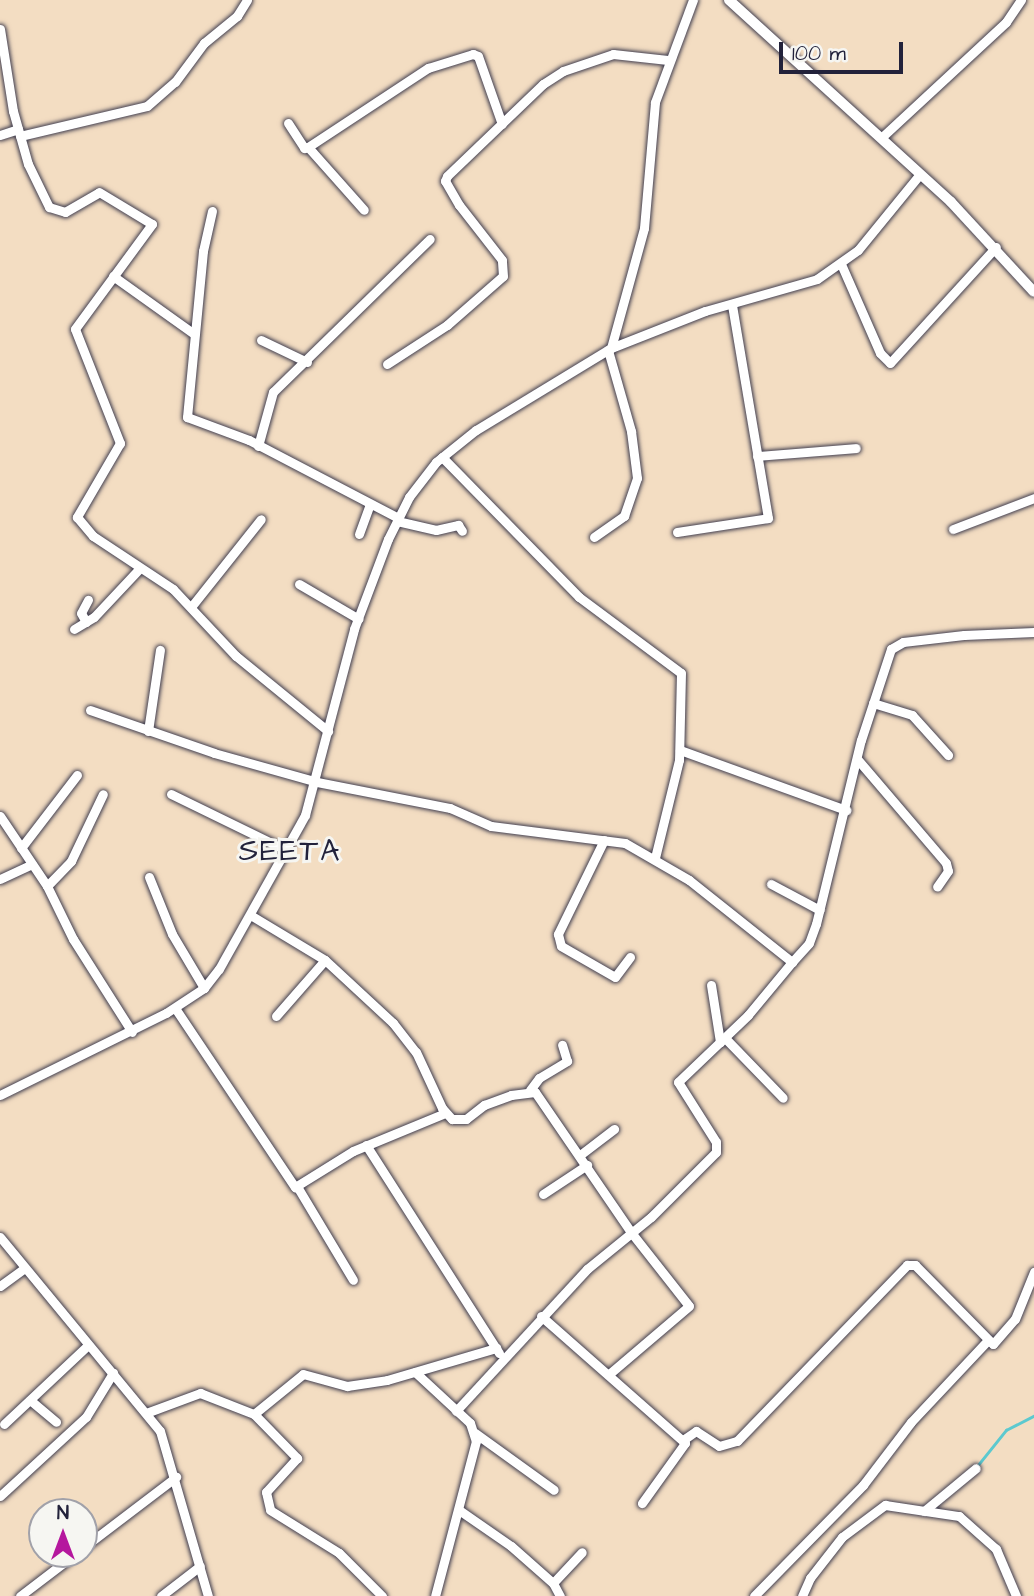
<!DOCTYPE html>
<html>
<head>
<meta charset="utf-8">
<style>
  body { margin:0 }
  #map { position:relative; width:1034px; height:1596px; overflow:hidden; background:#f3ddc2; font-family:"Architects Daughter",sans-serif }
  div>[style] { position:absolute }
  .stream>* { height:2.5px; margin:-1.25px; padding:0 1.25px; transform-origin:1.25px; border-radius:1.25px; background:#5cc9cf }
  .roads { filter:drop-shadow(0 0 2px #413e4f) drop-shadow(0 0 2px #413e4f) }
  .minor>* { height:9px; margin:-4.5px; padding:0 4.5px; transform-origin:4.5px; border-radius:4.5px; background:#fff }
  .tertiary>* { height:10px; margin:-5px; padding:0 5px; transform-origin:5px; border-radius:5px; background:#fff }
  span { translate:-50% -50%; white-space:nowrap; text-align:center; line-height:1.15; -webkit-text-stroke:6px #f6f6f2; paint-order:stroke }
  .quarter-label { font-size:30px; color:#22223b; letter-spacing:2px }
  .north { position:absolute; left:28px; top:1498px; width:70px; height:70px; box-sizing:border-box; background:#f6f6f2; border:2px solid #a1a1a9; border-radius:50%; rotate:0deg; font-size:19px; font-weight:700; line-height:28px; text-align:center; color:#22223b }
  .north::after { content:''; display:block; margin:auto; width:24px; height:32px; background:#b5179e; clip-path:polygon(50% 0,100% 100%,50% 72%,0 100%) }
  .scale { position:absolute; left:779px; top:42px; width:124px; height:32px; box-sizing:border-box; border:4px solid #22223b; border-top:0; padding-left:9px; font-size:21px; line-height:24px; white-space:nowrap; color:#22223b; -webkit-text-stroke:5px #f6f6f2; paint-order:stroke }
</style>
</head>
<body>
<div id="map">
  <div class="stream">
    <i style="left:978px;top:1465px;width:45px;rotate:-51.3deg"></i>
    <i style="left:1006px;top:1430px;width:31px;rotate:-27deg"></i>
  </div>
  <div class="roads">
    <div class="minor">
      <i style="left:0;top:29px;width:83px;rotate:81deg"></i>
      <i style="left:13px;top:111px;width:55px;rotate:74.2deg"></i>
      <i style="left:28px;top:164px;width:48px;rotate:64deg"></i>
      <i style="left:49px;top:207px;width:17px;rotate:17deg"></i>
      <i style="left:65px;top:212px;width:39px;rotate:-30deg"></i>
      <i style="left:99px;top:192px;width:62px;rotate:31.1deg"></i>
      <i style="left:152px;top:224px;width:130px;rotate:126.3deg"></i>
      <i style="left:75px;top:329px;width:123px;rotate:68.5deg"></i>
      <i style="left:120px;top:443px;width:86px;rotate:120.2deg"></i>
      <i style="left:77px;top:517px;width:25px;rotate:50deg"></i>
      <i style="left:93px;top:536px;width:96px;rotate:33.5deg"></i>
      <i style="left:173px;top:589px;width:92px;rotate:46.8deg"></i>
      <i style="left:236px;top:656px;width:119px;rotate:39.2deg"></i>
      <i style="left:288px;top:123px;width:30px;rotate:57deg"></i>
      <i style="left:304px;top:148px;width:4px;rotate:-14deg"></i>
      <i style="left:308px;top:147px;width:144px;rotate:-33.4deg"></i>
      <i style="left:428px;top:68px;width:47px;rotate:-17.3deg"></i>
      <i style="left:473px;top:54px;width:5px;rotate:22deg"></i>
      <i style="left:478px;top:56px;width:72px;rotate:70.6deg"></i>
      <i style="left:0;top:135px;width:19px;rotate:-18deg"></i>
      <i style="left:20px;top:136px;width:130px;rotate:-13.3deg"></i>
      <i style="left:147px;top:106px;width:37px;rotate:-41deg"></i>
      <i style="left:175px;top:82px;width:49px;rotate:-53.4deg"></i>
      <i style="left:204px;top:43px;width:43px;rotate:-39.3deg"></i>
      <i style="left:237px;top:16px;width:19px;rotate:-58deg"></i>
      <i style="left:882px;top:137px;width:169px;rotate:-42.8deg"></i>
      <i style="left:1006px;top:22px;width:27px;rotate:-56deg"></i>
      <i style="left:308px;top:147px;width:84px;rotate:48.4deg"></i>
      <i style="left:212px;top:211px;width:41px;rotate:102.7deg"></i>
      <i style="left:203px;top:251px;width:167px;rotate:95.5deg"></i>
      <i style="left:187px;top:417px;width:66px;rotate:20.4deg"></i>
      <i style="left:249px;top:440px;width:168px;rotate:27.6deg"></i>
      <i style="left:841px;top:264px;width:97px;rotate:66.3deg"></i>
      <i style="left:880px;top:353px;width:14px;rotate:45deg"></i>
      <i style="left:890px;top:363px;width:157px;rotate:-47.6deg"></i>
      <i style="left:113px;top:276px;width:100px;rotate:35.6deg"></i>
      <i style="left:261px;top:340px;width:51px;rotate:25.6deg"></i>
      <i style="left:611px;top:348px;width:124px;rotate:-74.6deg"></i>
      <i style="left:644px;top:228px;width:126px;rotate:-85deg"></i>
      <i style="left:655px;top:102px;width:109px;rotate:-69.6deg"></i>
      <i style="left:387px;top:364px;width:72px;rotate:-33deg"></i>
      <i style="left:447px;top:325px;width:74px;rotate:-41.2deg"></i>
      <i style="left:503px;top:276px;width:16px;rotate:-94deg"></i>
      <i style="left:502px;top:260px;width:70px;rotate:-128deg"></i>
      <i style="left:459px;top:205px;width:28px;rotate:-120deg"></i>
      <i style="left:445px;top:181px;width:5px;rotate:-68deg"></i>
      <i style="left:447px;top:176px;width:133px;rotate:-43.8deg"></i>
      <i style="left:543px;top:84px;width:24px;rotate:-33deg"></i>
      <i style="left:563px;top:71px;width:53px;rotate:-18.8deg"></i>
      <i style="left:613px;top:54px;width:55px;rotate:6.2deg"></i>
      <i style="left:258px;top:446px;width:56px;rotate:-74.5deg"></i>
      <i style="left:273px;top:392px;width:219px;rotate:-44.3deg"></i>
      <i style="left:757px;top:456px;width:99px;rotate:-4.6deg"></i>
      <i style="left:442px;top:457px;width:196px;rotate:45.6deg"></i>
      <i style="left:579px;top:597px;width:127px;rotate:36.7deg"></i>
      <i style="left:681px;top:673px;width:87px;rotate:91.3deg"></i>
      <i style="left:679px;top:760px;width:101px;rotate:103.8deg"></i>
      <i style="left:397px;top:521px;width:40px;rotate:13deg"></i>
      <i style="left:436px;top:530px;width:23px;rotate:-13deg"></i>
      <i style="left:458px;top:525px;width:7px;rotate:56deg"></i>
      <i style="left:953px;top:529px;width:87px;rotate:-20.9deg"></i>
      <i style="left:677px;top:532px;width:92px;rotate:-8.7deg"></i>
      <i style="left:768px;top:518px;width:216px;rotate:-99.6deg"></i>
      <i style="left:359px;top:534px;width:32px;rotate:-70deg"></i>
      <i style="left:594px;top:537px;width:37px;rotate:-35deg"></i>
      <i style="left:624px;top:516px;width:40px;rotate:-71.1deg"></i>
      <i style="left:637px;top:478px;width:47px;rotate:-97.3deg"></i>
      <i style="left:631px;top:431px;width:84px;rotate:-105.9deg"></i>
      <i style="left:299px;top:584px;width:69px;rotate:30.3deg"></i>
      <i style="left:191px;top:607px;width:112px;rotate:-51.5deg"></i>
      <i style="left:86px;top:622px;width:10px;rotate:-119deg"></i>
      <i style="left:81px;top:613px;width:15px;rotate:-62deg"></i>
      <i style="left:74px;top:629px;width:23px;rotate:-31deg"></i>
      <i style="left:94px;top:617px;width:67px;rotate:-46.8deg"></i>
      <i style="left:873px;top:703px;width:41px;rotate:17.1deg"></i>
      <i style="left:912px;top:715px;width:54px;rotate:48deg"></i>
      <i style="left:90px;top:710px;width:131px;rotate:19.1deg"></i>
      <i style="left:214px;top:753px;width:107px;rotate:15.7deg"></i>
      <i style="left:317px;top:782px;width:136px;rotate:11.1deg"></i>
      <i style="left:450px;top:808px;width:45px;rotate:23.7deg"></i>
      <i style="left:491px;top:826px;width:135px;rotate:7.2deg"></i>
      <i style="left:625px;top:843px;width:74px;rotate:30deg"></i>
      <i style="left:689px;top:880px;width:132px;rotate:38.5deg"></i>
      <i style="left:792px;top:962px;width:25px;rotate:-48deg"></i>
      <i style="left:809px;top:943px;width:20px;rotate:-70deg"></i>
      <i style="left:816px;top:924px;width:189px;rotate:-76.3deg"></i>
      <i style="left:861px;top:740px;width:96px;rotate:-71.8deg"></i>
      <i style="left:891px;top:649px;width:14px;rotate:-30deg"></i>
      <i style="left:903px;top:642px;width:61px;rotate:-6.5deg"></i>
      <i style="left:964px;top:635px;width:70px;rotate:-2.5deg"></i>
      <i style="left:148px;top:731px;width:82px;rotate:-81.6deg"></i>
      <i style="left:680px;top:750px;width:177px;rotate:19.9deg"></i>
      <i style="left:858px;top:760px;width:135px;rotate:49.5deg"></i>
      <i style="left:946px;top:863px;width:8px;rotate:76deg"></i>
      <i style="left:948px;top:871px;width:19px;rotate:125deg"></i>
      <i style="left:171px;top:794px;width:130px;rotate:26deg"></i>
      <i style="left:0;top:816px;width:84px;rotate:56.1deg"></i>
      <i style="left:47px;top:886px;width:59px;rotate:63.9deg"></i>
      <i style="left:73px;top:939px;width:110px;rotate:57.6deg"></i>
      <i style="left:604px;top:840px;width:105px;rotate:116.1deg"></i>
      <i style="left:558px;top:934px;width:12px;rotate:76deg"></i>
      <i style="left:561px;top:946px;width:62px;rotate:29.9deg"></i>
      <i style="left:615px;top:977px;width:25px;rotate:-53deg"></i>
      <i style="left:21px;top:848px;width:92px;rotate:-52.5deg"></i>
      <i style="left:149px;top:877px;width:61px;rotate:68deg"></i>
      <i style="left:172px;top:934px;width:63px;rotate:59.3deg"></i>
      <i style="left:0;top:879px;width:35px;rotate:-25deg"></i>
      <i style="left:771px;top:884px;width:55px;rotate:28deg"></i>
      <i style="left:47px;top:886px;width:35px;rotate:-46deg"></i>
      <i style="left:71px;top:861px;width:74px;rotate:-64.5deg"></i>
      <i style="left:252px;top:916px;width:85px;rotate:31.1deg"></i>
      <i style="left:325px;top:960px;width:93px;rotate:42.8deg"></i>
      <i style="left:393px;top:1023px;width:37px;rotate:52deg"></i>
      <i style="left:416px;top:1052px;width:62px;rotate:65.1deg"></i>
      <i style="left:442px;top:1108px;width:15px;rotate:48deg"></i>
      <i style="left:452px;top:1119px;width:14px"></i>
      <i style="left:466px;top:1119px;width:23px;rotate:-38deg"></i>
      <i style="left:484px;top:1105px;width:29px;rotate:-20deg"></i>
      <i style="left:511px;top:1095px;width:24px;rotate:-7deg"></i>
      <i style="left:535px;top:1092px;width:168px;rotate:55.6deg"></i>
      <i style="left:630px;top:1231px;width:95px;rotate:51.8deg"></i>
      <i style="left:689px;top:1306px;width:106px;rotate:139.6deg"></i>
      <i style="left:711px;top:985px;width:58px;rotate:81deg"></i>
      <i style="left:175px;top:1008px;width:216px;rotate:56.2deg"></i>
      <i style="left:295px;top:1187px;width:68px;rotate:-31.8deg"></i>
      <i style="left:353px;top:1151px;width:100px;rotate:-22.4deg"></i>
      <i style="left:276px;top:1016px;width:74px;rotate:-48.8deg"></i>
      <i style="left:725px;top:1038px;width:83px;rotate:46deg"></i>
      <i style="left:530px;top:1090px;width:15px;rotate:-53deg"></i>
      <i style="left:539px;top:1078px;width:33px;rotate:-31deg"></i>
      <i style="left:567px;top:1061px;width:17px;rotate:-107deg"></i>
      <i style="left:0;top:1095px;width:185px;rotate:-26.3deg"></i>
      <i style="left:166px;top:1013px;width:45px;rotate:-33.3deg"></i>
      <i style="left:204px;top:988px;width:24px;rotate:-52deg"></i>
      <i style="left:219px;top:969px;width:176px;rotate:-60.8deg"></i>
      <i style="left:305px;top:815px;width:192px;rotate:-75.2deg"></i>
      <i style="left:354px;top:629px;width:96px;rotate:-69.3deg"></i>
      <i style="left:388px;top:539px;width:47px;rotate:-63.4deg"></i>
      <i style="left:409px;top:497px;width:44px;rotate:-52.4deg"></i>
      <i style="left:436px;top:462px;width:51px;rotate:-38.7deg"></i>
      <i style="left:476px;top:430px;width:158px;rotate:-31.3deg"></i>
      <i style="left:611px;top:348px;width:101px;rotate:-21.5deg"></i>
      <i style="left:705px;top:311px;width:116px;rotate:-15.9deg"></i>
      <i style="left:817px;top:279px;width:50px;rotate:-35.3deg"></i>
      <i style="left:858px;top:250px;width:98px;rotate:-50.8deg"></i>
      <i style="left:366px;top:1145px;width:247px;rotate:57.4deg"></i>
      <i style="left:580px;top:1155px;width:43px;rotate:-37.4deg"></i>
      <i style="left:298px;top:1188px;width:107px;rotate:59.1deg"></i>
      <i style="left:543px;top:1194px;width:53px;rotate:-33.4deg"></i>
      <i style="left:0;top:1237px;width:251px;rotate:50.5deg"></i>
      <i style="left:160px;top:1431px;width:172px;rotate:73.8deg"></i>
      <i style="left:0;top:1286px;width:29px;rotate:-36deg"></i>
      <i style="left:541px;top:1316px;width:192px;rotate:41.4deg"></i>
      <i style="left:685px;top:1443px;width:74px;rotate:125.6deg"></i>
      <i style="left:415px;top:1372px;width:75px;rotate:42.8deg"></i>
      <i style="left:470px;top:1423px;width:19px;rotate:72deg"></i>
      <i style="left:476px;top:1441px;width:160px;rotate:104.8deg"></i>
      <i style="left:30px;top:1400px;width:34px;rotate:40deg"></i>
      <i style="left:456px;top:1411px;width:193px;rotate:-47.3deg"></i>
      <i style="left:587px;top:1269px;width:82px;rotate:-39.1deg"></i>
      <i style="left:651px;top:1217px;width:92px;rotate:-45deg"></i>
      <i style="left:716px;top:1152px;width:10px;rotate:-90deg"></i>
      <i style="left:716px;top:1142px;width:71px;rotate:-122.3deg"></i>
      <i style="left:678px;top:1082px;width:97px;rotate:-43.7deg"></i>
      <i style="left:748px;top:1015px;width:69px;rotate:-50.3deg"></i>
      <i style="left:146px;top:1413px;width:58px;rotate:-20.3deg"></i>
      <i style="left:200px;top:1393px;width:58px;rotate:21.3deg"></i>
      <i style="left:254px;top:1414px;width:63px;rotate:-39.2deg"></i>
      <i style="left:303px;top:1374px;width:46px;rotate:15.3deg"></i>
      <i style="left:347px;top:1386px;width:40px;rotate:-8.5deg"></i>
      <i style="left:387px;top:1380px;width:114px;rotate:-16.4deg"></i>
      <i style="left:254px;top:1414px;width:62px;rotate:45.7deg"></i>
      <i style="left:297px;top:1458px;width:46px;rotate:132.4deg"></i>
      <i style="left:266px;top:1492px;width:18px;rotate:77deg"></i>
      <i style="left:270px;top:1510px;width:81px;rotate:31.9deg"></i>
      <i style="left:339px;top:1553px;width:61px;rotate:45deg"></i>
      <i style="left:4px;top:1424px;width:115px;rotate:-43.2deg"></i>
      <i style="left:475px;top:1433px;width:97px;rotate:35.8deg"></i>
      <i style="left:683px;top:1440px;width:16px;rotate:-35deg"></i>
      <i style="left:696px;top:1431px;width:27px;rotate:33deg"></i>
      <i style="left:719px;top:1446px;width:19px;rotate:-16deg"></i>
      <i style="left:737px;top:1441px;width:245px;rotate:-46deg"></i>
      <i style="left:907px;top:1265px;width:8px"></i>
      <i style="left:915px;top:1265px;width:111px;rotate:45.4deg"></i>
      <i style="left:993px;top:1344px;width:33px;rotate:-49deg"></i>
      <i style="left:1015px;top:1319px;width:51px;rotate:-68deg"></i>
      <i style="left:0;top:1496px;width:117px;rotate:-42.6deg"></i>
      <i style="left:86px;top:1417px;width:52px;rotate:-58.5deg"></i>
      <i style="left:459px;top:1510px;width:63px;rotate:34.7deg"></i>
      <i style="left:511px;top:1546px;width:56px;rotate:41.4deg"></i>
      <i style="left:553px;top:1583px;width:42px;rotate:-46.9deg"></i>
      <i style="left:924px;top:1511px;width:67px;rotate:-39.6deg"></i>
      <i style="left:84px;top:1547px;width:116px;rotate:-37.3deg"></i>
      <i style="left:553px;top:1583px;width:15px;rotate:62deg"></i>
      <i style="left:20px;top:1596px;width:69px;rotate:-37.4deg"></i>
      <i style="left:161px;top:1596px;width:49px;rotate:-37.6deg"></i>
      <i style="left:754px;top:1596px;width:156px;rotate:-45.5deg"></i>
      <i style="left:863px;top:1485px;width:79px;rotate:-52.7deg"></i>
      <i style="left:911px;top:1422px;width:111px;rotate:-46.8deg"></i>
      <i style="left:802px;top:1596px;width:20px;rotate:-66deg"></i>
      <i style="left:810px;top:1578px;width:52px;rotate:-52deg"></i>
      <i style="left:842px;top:1537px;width:54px;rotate:-36.7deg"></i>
      <i style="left:885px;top:1505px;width:75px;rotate:8.5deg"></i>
      <i style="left:959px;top:1516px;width:50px;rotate:41.7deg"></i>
      <i style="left:996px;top:1549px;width:51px;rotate:66.9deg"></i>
    </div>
    <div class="tertiary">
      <i style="left:729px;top:0;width:300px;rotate:42.3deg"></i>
      <i style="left:951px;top:202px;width:122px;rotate:47.3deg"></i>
    </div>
  </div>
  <div class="quarter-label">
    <span style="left:290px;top:851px">SEETA</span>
  </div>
  <div class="north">N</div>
  <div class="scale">100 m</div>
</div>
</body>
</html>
